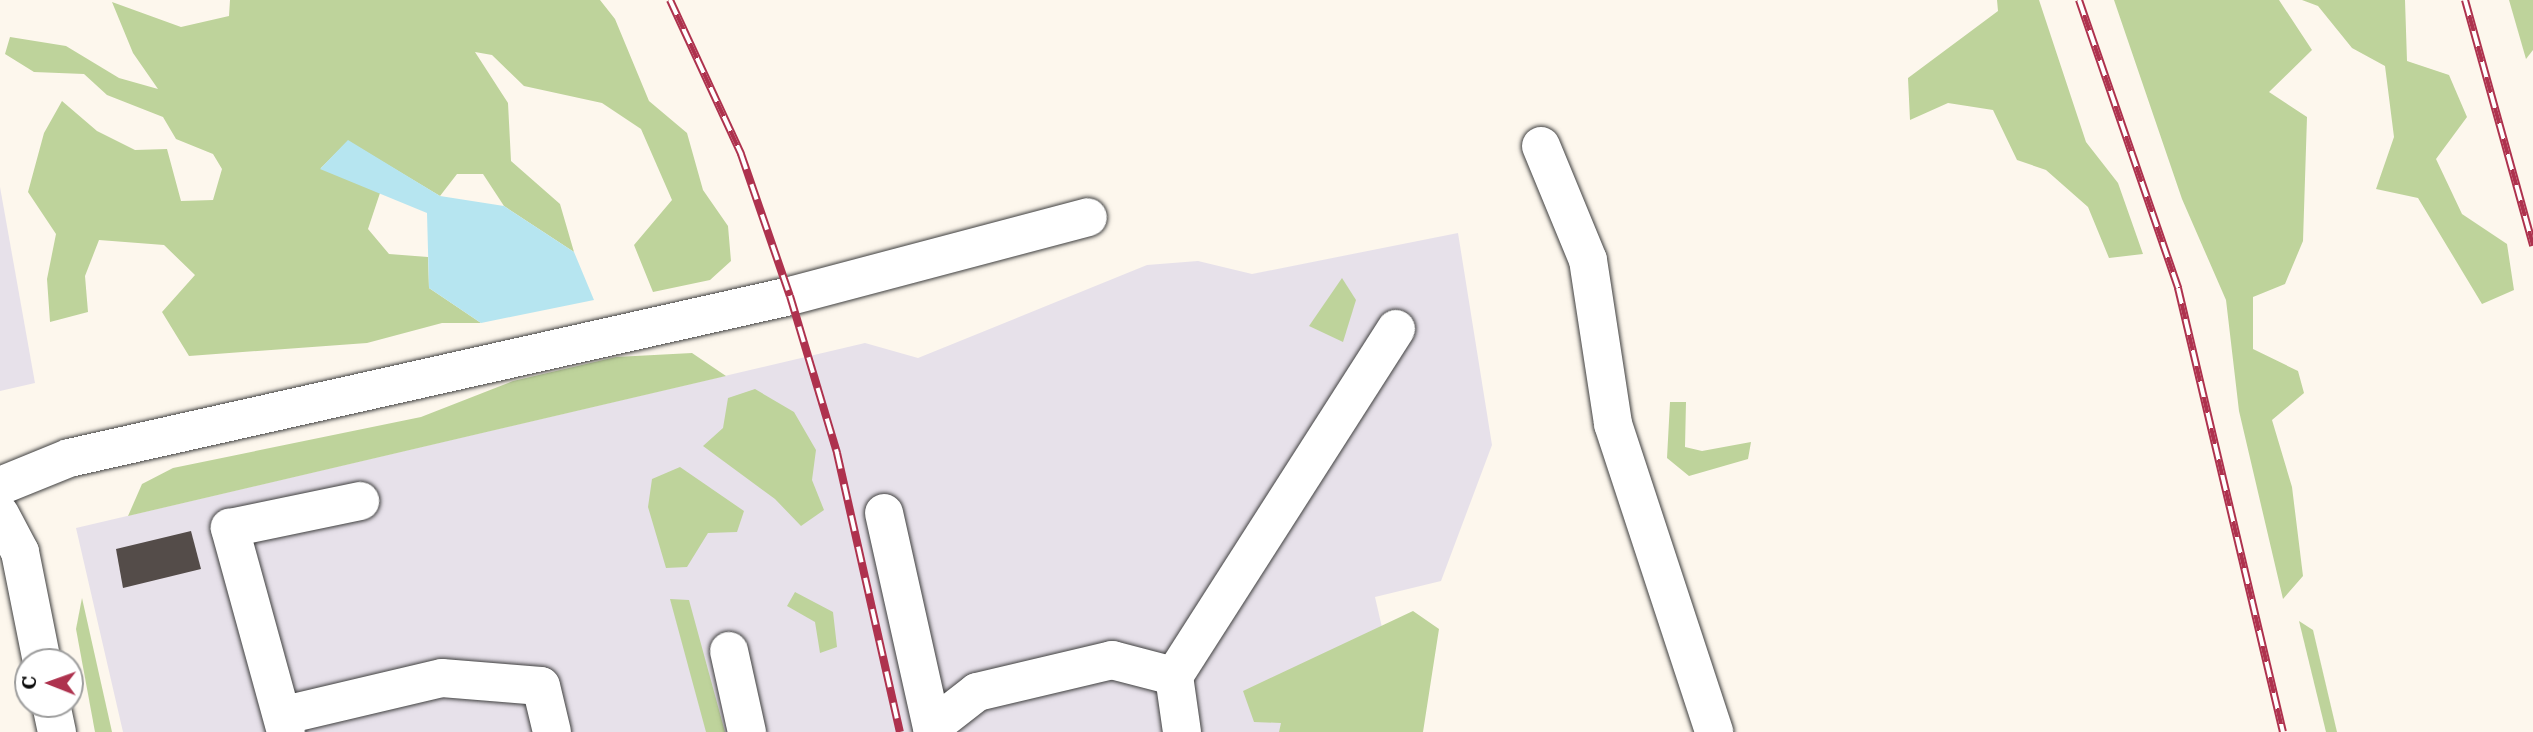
<!DOCTYPE html>
<html>
<head>
<meta charset="utf-8">
<style>
  body { margin:0 }
  #map { position:relative; width:2533px; height:732px; overflow:hidden; background:#fdf7ed; font-family:"Roboto Serif",serif }
  div>[style] { position:absolute }
  .industrial>* { inset:0; background:#e7e1ea }
  .forest>* { inset:0; background:#bed39b }
  .water>* { inset:0; background:#b6e5f0 }
  .building>* { inset:0; background:#544c49 }
  .roads { filter:drop-shadow(0 0 2px #3f3f3f) drop-shadow(0 0 2px #3f3f3f) }
  .minor>* { height:38px; margin:-19px; padding:0 19px; transform-origin:19px; border-radius:19px; background:#fff }
  .rail>* { height:8px; margin-top:-4px; transform-origin:0; background:repeating-linear-gradient(90deg,#fff 0 16px,#ae324e 0 32px); box-sizing:border-box; border-block:2px solid #ae324e }
  span { translate:-50% -50%; white-space:nowrap; text-align:center; line-height:1.15; -webkit-text-stroke:7px #fff; paint-order:stroke }
  .north { position:absolute; left:14px; top:648px; width:70px; height:70px; box-sizing:border-box; background:#fff; border:2px solid #9e9e9e; border-radius:50%; rotate:271deg; font-size:19px; font-weight:700; line-height:28px; text-align:center; color:#0c0c0c }
  .north::after { content:''; display:block; margin:auto; width:24px; height:32px; background:#ae324e; clip-path:polygon(50% 0,100% 100%,50% 72%,0 100%) }
</style>
</head>
<body>
<div id="map">
  <div class="industrial">
    <i style="clip-path:polygon(0 187px,35px 383px,0 391px)"></i>
    <i style="clip-path:polygon(1458px 233px,1492px 445px,1441px 581px,1375px 597px,1406px 732px,123px 732px,76px 528px,865px 343px,918px 358px,1147px 265px,1198px 261px,1252px 274px)"></i>
  </div>
  <div class="forest">
    <i style="clip-path:polygon(230px 0,600px 0,615px 19px,649px 101px,687px 133px,703px 190px,728px 226px,731px 261px,710px 280px,653px 292px,634px 245px,672px 200px,641px 129px,602px 103px,524px 86px,492px 55px,475px 52px,508px 103px,511px 161px,560px 204px,574px 252px,504px 206px,483px 174px,457px 174px,440px 196px,348px 141px,321px 168px,380px 193px,368px 229px,389px 254px,428px 257px,429px 288px,481px 323px,442px 323px,367px 343px,189px 356px,162px 312px,195px 275px,164px 245px,99px 240px,85px 276px,88px 312px,50px 322px,47px 279px,56px 234px,28px 192px,44px 133px,62px 101px,97px 131px,135px 150px,167px 149px,181px 201px,213px 200px,222px 169px,213px 154px,176px 139px,163px 117px,107px 95px,84px 74px,34px 72px,5px 54px,10px 37px,66px 46px,119px 78px,158px 89px,133px 53px,112px 2px,181px 27px,229px 16px)"></i>
    <i style="clip-path:polygon(1997px 0,2039px 0,2086px 142px,2118px 183px,2143px 254px,2109px 258px,2088px 207px,2046px 170px,2017px 160px,1993px 110px,1948px 103px,1910px 120px,1908px 78px,1998px 11px)"></i>
    <i style="clip-path:polygon(2114px 0,2279px 0,2312px 50px,2269px 92px,2307px 117px,2303px 241px,2285px 284px,2253px 297px,2253px 349px,2298px 371px,2304px 393px,2272px 420px,2292px 487px,2303px 576px,2283px 599px,2239px 411px,2226px 300px,2182px 199px)"></i>
    <i style="clip-path:polygon(2302px 0,2405px 0,2407px 61px,2449px 75px,2467px 117px,2436px 159px,2462px 214px,2507px 244px,2514px 290px,2482px 304px,2418px 198px,2376px 189px,2394px 137px,2385px 66px,2352px 48px,2318px 6px)"></i>
    <i style="clip-path:polygon(2509px 0,2533px 0,2533px 50px,2526px 59px)"></i>
    <i style="clip-path:polygon(1342px 278px,1356px 300px,1343px 342px,1309px 326px)"></i>
    <i style="clip-path:polygon(692px 353px,726px 376px,128px 516px,142px 484px,173px 468px,421px 417px,513px 381px,616px 357px)"></i>
    <i style="clip-path:polygon(755px 389px,794px 412px,816px 450px,812px 480px,824px 510px,801px 526px,775px 499px,703px 446px,723px 428px,728px 398px)"></i>
    <i style="clip-path:polygon(1670px 402px,1686px 402px,1685px 447px,1702px 451px,1751px 442px,1748px 459px,1689px 476px,1667px 458px)"></i>
    <i style="clip-path:polygon(680px 467px,744px 511px,737px 532px,708px 533px,687px 567px,666px 568px,648px 507px,652px 479px)"></i>
    <i style="clip-path:polygon(795px 592px,833px 612px,837px 647px,820px 653px,815px 622px,787px 606px)"></i>
    <i style="clip-path:polygon(82px 598px,112px 732px,95px 732px,76px 629px)"></i>
    <i style="clip-path:polygon(670px 599px,689px 600px,725px 732px,706px 732px)"></i>
    <i style="clip-path:polygon(1413px 611px,1439px 629px,1423px 732px,1279px 732px,1281px 723px,1254px 722px,1243px 691px)"></i>
    <i style="clip-path:polygon(2299px 621px,2313px 630px,2337px 732px,2326px 732px)"></i>
  </div>
  <div class="water">
    <i style="clip-path:polygon(348px 140px,440px 196px,504px 206px,574px 252px,594px 300px,481px 323px,429px 288px,427px 213px,320px 169px)"></i>
  </div>
  <div class="building">
    <i style="clip-path:polygon(191px 531px,201px 569px,123px 588px,116px 549px)"></i>
  </div>
  <div class="roads">
    <div class="minor">
      <i style="left:1541px;top:146px;width:123px;rotate:67.6deg"></i>
      <i style="left:1588px;top:260px;width:166px;rotate:81.3deg"></i>
      <i style="left:1613px;top:424px;width:324px;rotate:71.8deg"></i>
      <i style="left:0;top:486px;width:74px;rotate:-22.1deg"></i>
      <i style="left:69px;top:458px;width:739px;rotate:-12.66deg"></i>
      <i style="left:790px;top:296px;width:308px;rotate:-14.8deg"></i>
      <i style="left:884px;top:513px;width:224px;rotate:77.4deg"></i>
      <i style="left:0;top:514px;width:43px;rotate:62.2deg"></i>
      <i style="left:20px;top:552px;width:112px;rotate:78.7deg"></i>
      <i style="left:729px;top:651px;width:83px;rotate:77.5deg"></i>
      <i style="left:1174px;top:676px;width:412px;rotate:-57.4deg"></i>
      <i style="left:51px;top:704px;width:29px;rotate:78deg"></i>
      <i style="left:285px;top:715px;width:161px;rotate:-13.3deg"></i>
      <i style="left:442px;top:678px;width:99px;rotate:4.6deg"></i>
      <i style="left:541px;top:686px;width:47px;rotate:76.6deg"></i>
      <i style="left:932px;top:727px;width:57px;rotate:-37.9deg"></i>
      <i style="left:977px;top:692px;width:139px;rotate:-13.3deg"></i>
      <i style="left:1112px;top:660px;width:64px;rotate:14.5deg"></i>
      <i style="left:1174px;top:676px;width:57px;rotate:81.9deg"></i>
      <i style="left:286px;top:732px;width:212px;rotate:-105.4deg"></i>
      <i style="left:230px;top:528px;width:133px;rotate:-11.7deg"></i>
    </div>
  </div>
  <div class="rail">
    <i style="left:670px;top:0;width:170px;rotate:65.2deg"></i>
    <i style="left:741px;top:154px;width:150px;rotate:71deg"></i>
    <i style="left:790px;top:296px;width:164px;rotate:73.3deg"></i>
    <i style="left:837px;top:453px;width:286px;rotate:77.3deg"></i>
    <i style="left:2079px;top:0;width:305px;rotate:71deg"></i>
    <i style="left:2178px;top:288px;width:456px;rotate:76.7deg"></i>
    <i style="left:2465px;top:0;width:255px;rotate:74.5deg"></i>
  </div>
  <div class="north">С</div>
</div>
</body>
</html>
